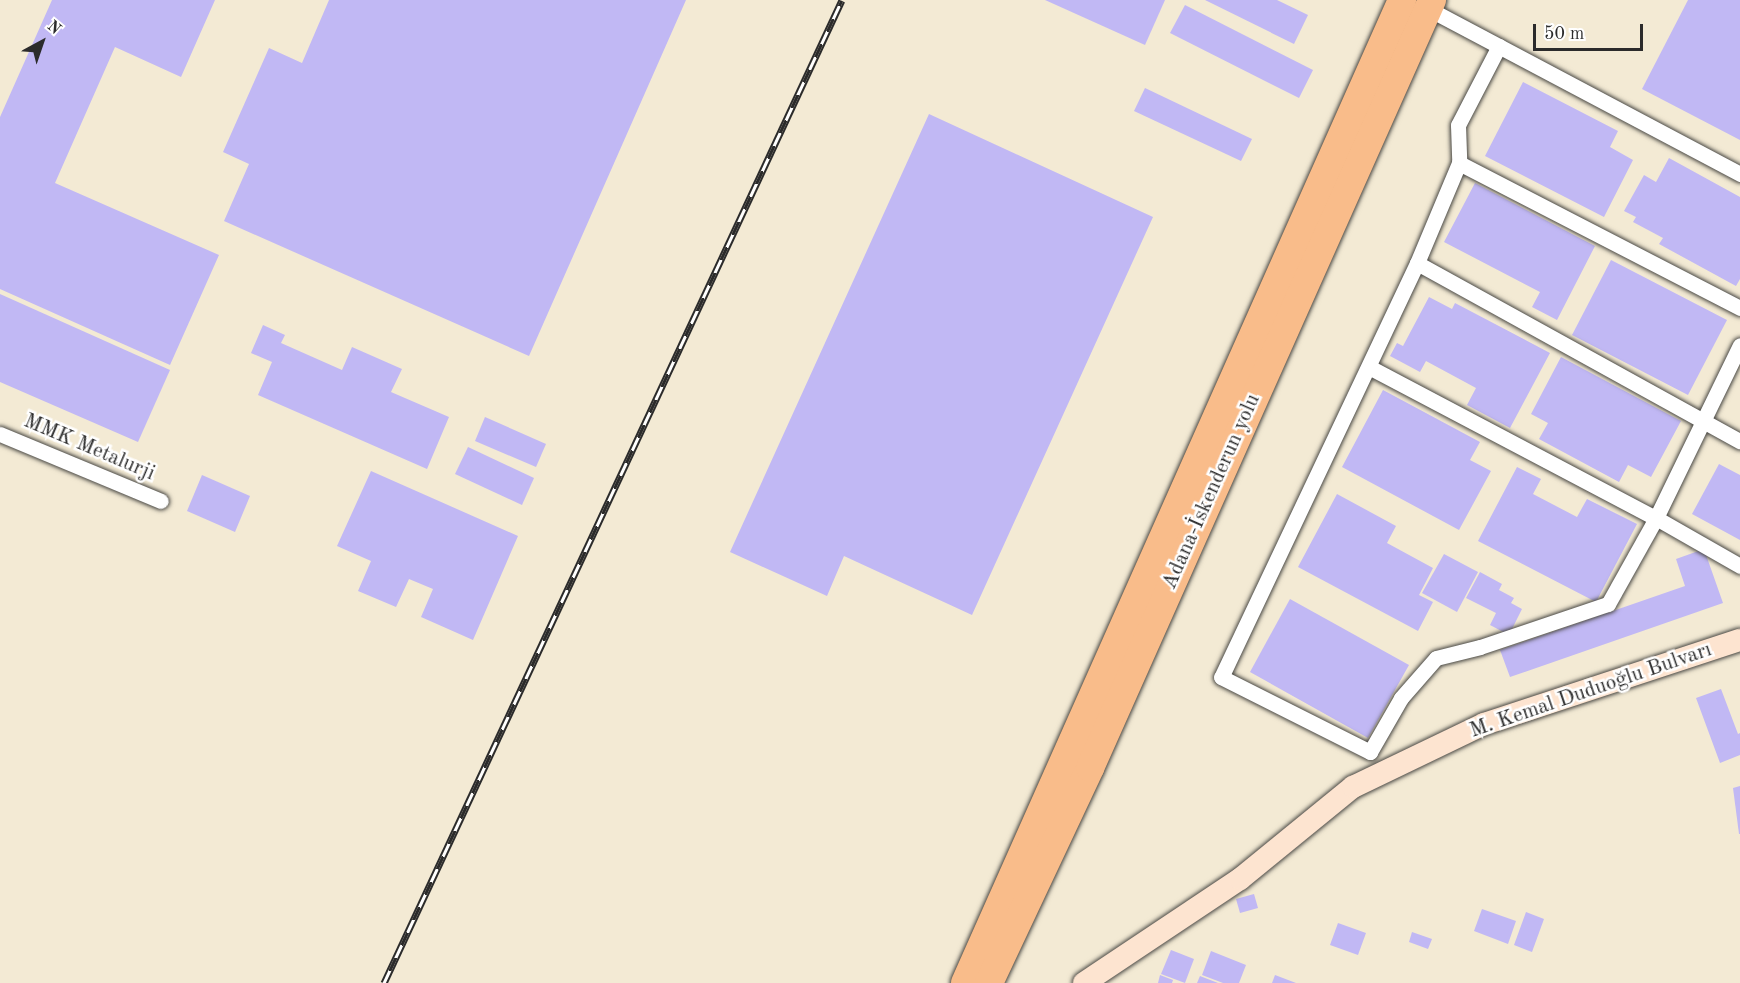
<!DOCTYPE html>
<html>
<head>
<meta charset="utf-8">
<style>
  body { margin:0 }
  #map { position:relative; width:1740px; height:983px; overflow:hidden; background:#f3ead4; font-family:"Old Standard TT",serif }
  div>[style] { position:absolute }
  .building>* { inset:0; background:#c1b8f4 }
  .roads { filter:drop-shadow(0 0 2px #494844) drop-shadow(0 0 2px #494844) }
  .street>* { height:15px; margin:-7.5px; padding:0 7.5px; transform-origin:7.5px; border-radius:7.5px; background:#fff }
  .secondary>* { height:22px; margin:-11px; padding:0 11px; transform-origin:11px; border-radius:11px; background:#fde4d0 }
  .highway>* { height:28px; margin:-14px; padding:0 14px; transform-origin:14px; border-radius:14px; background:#f9bc8a }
  .rail>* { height:7px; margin-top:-3.5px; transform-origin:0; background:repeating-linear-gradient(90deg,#fff 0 14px,#2b2b2b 0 28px); box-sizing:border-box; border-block:2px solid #2b2b2b }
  span { translate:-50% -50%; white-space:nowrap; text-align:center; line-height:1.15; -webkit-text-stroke:5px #fff; paint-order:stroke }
  .street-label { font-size:21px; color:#2b2b2b }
  .north { position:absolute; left:12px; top:12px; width:60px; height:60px; -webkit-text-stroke:4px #fff; paint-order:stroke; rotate:40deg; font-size:16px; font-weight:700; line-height:24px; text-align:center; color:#2b2b2b }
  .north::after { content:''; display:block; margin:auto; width:21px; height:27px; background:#2b2b2b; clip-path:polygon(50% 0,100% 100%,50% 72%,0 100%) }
  .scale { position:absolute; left:1533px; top:24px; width:110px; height:27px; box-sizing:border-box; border:3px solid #2b2b2b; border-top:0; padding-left:8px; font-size:18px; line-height:21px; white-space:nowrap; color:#2b2b2b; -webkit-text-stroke:4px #fff; paint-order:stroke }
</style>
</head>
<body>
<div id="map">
  <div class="building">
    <i style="clip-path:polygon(52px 0,215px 0,181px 77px,115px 47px,55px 183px,219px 255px,170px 365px,0 289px,0 117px)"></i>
    <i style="clip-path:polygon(329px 0,686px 0,529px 356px,224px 221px,249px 164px,223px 152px,269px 48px,302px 63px)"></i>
    <i style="clip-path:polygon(1045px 0,1165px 0,1145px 45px)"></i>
    <i style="clip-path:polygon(1205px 0,1277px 0,1308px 15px,1294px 44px)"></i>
    <i style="clip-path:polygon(1688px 0,1740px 0,1740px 140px,1642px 89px)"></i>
    <i style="clip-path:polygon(1185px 5px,1313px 70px,1299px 98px,1170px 33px)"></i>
    <i style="clip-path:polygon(1523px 82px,1618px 131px,1610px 147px,1633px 160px,1604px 217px,1485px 156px)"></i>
    <i style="clip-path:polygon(1145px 88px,1252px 139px,1241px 161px,1134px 111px)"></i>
    <i style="clip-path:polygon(929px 114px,1153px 217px,972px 615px,844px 556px,827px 596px,730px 552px)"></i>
    <i style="clip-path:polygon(1669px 158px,1740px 197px,1740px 279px,1736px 286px,1659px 244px,1663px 238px,1633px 222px,1636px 217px,1624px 211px,1644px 175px,1656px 182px)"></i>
    <i style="clip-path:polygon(1475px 183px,1595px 246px,1557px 320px,1532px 307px,1540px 292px,1444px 242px)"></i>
    <i style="clip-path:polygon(1611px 260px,1727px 320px,1688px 395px,1572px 335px)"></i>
    <i style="clip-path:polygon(0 294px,170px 370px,138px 442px,0 382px)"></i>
    <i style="clip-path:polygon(1429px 297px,1452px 309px,1455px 303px,1550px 353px,1510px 428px,1467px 405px,1476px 388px,1426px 361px,1420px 372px,1390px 356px,1397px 343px,1403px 346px)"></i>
    <i style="clip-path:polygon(263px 325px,285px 335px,281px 343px,342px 370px,352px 347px,402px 369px,391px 392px,449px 417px,427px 469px,258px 395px,272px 362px,251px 353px)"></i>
    <i style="clip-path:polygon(1561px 357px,1681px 421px,1651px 477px,1628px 465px,1619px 482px,1539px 439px,1548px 423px,1531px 414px)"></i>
    <i style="clip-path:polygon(1383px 390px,1480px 442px,1470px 460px,1491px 471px,1459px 530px,1342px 467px)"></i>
    <i style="clip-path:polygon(485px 417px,546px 444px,536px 467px,475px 441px)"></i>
    <i style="clip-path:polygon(468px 447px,534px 478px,522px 505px,455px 474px)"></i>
    <i style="clip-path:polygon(1719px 464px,1740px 475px,1740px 540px,1692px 514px)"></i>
    <i style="clip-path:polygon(1517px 467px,1541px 479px,1533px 494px,1577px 517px,1587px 499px,1637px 524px,1596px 602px,1478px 541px)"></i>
    <i style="clip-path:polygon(371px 471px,518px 536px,473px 640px,421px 617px,433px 589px,409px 579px,396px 607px,358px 591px,371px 561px,337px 546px)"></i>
    <i style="clip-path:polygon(202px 475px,250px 496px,235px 532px,187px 511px)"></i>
    <i style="clip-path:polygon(1337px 494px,1396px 526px,1387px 543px,1433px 568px,1419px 595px,1433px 602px,1418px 631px,1298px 567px)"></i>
    <i style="clip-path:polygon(1704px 549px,1723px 603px,1510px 677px,1500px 650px,1685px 586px,1676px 559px)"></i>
    <i style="clip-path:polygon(1444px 554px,1478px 572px,1457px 612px,1422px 593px)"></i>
    <i style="clip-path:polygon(1480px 572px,1502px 584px,1499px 590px,1514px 598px,1511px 603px,1522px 609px,1509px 635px,1490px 625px,1496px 613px,1466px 598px)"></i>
    <i style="clip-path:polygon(1290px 599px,1409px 665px,1368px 738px,1250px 672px)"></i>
    <i style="clip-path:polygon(1721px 689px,1738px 734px,1740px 733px,1740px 755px,1720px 763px,1696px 698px)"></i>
    <i style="clip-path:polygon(1740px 786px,1740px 834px,1739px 834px,1733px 788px)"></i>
    <i style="clip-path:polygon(1254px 894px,1258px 908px,1240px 913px,1236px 899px)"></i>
    <i style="clip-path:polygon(1482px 909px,1516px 921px,1508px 944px,1474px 931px)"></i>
    <i style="clip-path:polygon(1526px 912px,1544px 919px,1532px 952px,1514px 945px)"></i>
    <i style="clip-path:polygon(1338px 923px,1366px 933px,1358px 955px,1330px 945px)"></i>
    <i style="clip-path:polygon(1412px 932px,1432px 939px,1428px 949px,1409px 942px)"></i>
    <i style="clip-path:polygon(1171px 950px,1194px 959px,1185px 983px,1161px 974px)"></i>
    <i style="clip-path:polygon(1211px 951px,1246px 965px,1239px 983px,1223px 983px,1202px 975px)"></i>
    <i style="clip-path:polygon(1160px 975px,1173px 980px,1172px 983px,1158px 983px)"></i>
    <i style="clip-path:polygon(1275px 975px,1296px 983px,1272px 983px)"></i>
    <i style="clip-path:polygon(1200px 976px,1218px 983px,1197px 983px)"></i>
  </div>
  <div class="roads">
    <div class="street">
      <i style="left:1425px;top:7px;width:357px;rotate:27.9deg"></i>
      <i style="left:1499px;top:46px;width:89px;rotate:117.4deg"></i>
      <i style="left:1458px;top:125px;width:38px;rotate:88deg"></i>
      <i style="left:1459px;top:163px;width:108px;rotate:112.8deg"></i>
      <i style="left:1417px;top:263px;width:458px;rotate:115.3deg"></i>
      <i style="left:1221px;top:677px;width:167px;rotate:26.7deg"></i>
      <i style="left:1370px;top:752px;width:62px;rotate:-60.1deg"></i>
      <i style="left:1401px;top:698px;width:53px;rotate:-48.8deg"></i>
      <i style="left:1436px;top:658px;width:45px;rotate:-14deg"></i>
      <i style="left:1480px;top:647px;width:135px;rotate:-18.6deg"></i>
      <i style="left:1608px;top:604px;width:98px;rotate:-60.8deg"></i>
      <i style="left:1656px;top:518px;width:192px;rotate:-64.1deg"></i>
      <i style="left:1459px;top:163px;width:316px;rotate:27.3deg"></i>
      <i style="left:1417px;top:263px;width:369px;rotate:28.9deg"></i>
      <i style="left:1369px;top:367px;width:324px;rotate:27.8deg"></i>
      <i style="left:1656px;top:518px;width:97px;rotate:29.7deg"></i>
      <i style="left:0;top:434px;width:174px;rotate:22.6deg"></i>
    </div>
    <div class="secondary">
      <i style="left:1084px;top:983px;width:187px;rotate:-33.7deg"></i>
      <i style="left:1240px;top:879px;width:146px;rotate:-39.2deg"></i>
      <i style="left:1353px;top:787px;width:145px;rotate:-25.7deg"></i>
      <i style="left:1484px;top:724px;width:269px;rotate:-18.2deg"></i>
    </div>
    <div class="highway">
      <i style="left:965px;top:983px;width:1076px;rotate:-66.03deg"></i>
      <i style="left:989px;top:983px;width:238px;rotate:-64.8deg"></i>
      <i style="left:1090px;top:768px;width:841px;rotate:-66deg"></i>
    </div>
  </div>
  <div class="rail">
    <i style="left:384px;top:983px;width:1084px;rotate:-65.02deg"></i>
  </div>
  <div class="street-label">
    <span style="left:89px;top:448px;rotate:23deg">MMK Metalurji</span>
    <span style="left:1212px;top:492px;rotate:-66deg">Adana-İskenderun yolu</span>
    <span style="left:1591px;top:691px;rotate:-19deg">M. Kemal Duduoğlu Bulvarı</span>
  </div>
  <div class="north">N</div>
  <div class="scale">50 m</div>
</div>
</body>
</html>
